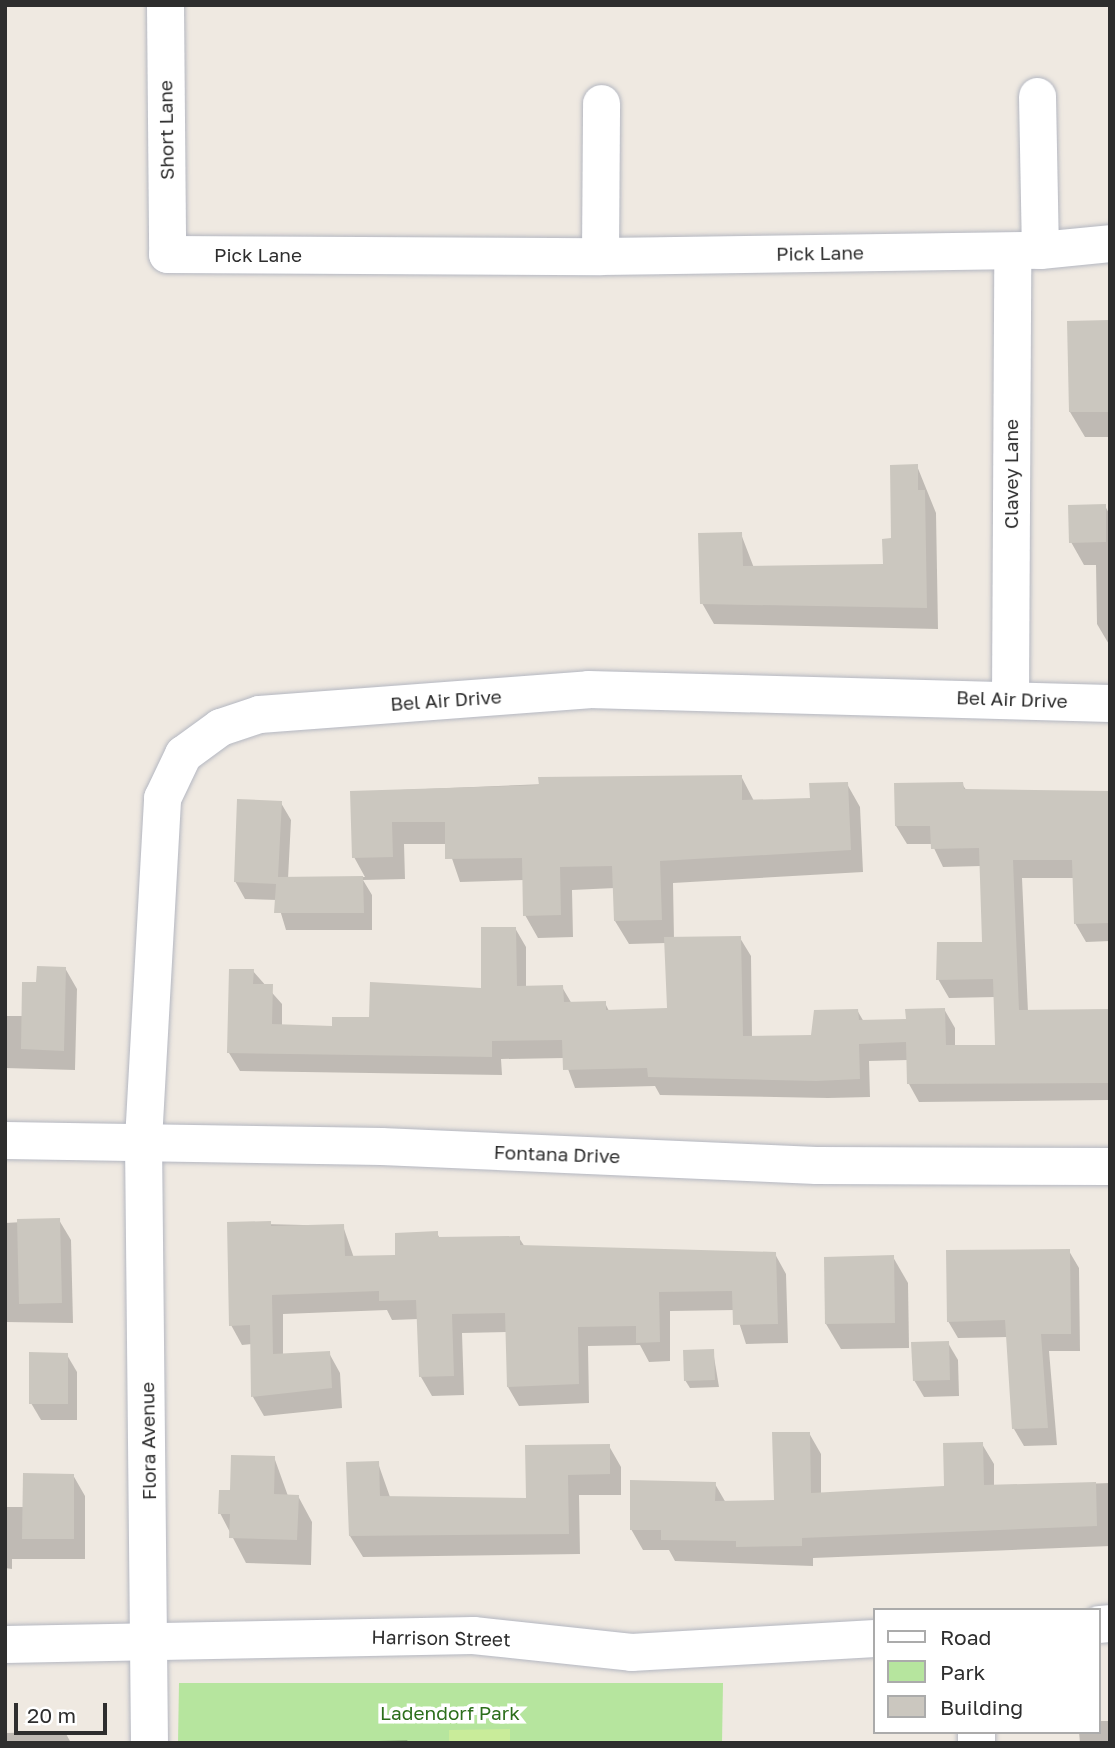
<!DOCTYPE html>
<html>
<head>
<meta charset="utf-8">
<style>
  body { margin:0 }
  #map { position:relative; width:1115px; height:1748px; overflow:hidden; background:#efe9e1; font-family:"Golos Text",sans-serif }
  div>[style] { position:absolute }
  .green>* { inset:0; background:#b6e59e }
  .pitch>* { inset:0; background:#c9ec9a }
  .shadow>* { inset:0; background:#0003 }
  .building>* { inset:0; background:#cbc7bf }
  .roads { filter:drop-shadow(0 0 2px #b4b7c1) drop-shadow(0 0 2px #b4b7c1) }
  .minor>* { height:37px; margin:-18.5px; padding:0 18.5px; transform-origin:18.5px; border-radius:18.5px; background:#fff }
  span { translate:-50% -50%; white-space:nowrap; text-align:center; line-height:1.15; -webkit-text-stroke:7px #fff; paint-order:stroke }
  .street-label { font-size:19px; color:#2e2e2e }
  .park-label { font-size:19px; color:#2c6e1b }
  .frame { position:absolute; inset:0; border:7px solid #2e2e2e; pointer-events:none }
  .legend { position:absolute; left:873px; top:1608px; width:228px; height:126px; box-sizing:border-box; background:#fff; border:2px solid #ababab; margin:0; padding:9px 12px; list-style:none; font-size:21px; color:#2e2e2e }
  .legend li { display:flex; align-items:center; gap:14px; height:35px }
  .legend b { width:35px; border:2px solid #ababab }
  .scale { position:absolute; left:14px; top:1703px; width:93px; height:32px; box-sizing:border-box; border:4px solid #2e2e2e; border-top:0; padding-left:9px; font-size:21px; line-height:24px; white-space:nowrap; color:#2e2e2e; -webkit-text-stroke:5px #fff; paint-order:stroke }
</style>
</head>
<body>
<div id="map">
  <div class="green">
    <i style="clip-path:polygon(179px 1683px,723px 1683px,722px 1743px,178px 1743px)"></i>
  </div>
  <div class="pitch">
    <i style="clip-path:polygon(510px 1729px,510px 1743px,449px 1743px,449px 1730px)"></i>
  </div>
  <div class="shadow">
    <i style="clip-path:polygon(1110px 322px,1110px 437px,1085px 437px,1070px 412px)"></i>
    <i style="clip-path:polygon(917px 466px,936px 513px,938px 629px,714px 624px,702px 603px,741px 534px,754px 568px,885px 566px)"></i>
    <i style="clip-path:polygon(1105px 506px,1110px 515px,1110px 646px,1097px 624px,1096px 565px,1084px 565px,1071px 542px)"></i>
    <i style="clip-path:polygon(741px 776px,754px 801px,812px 800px,847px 784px,860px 807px,863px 872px,673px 883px,674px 939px,740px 938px,751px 956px,752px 1038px,812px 1037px,857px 1010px,864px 1022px,907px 1021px,944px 1009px,955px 1028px,955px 1047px,997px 1047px,996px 997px,949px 998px,938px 979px,984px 944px,981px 866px,943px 867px,932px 844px,907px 844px,896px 826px,962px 784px,967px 791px,1110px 792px,1110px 941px,1086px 942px,1075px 923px,1074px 878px,1022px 878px,1028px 1012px,1110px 1011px,1110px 1100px,919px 1102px,909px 1084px,908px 1060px,869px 1061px,870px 1097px,828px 1098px,660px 1095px,655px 1086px,575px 1088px,564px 1058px,501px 1059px,502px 1075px,240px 1071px,229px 1053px,253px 971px,282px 1004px,282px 1026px,334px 1027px,483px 990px,515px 928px,526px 947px,526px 987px,562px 987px,572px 1004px,605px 1003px,609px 1011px,668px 1010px,666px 943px,629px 944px,615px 921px,615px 888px,572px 890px,573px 937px,538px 938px,525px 915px,524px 880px,460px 882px,447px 844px,404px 844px,405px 879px,363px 880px,372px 895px,372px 930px,286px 930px,277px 900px,245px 899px,235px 881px,281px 803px,291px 820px,288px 879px,365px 877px,354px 857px,352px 792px)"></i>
    <i style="clip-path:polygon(65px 968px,77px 989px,75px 1070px,5px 1068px,5px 1016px,23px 1016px,38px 984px)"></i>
    <i style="clip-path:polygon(59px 1220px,71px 1240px,73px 1323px,5px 1322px,5px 1223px)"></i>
    <i style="clip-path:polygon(229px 1223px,343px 1226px,354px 1258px,397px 1257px,437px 1233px,440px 1239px,519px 1238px,525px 1247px,775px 1254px,786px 1274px,788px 1343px,746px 1344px,735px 1310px,670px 1311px,670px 1361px,649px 1362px,640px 1345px,588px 1346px,589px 1403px,519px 1406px,508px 1387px,507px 1332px,462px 1333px,464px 1395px,432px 1396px,421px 1377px,419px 1319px,392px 1320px,387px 1310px,283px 1314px,283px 1355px,329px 1353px,340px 1373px,342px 1408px,264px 1416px,253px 1397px,252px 1344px,242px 1345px,231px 1325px)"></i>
    <i style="clip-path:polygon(1069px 1251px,1079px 1268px,1080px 1351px,1049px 1351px,1057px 1445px,1024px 1446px,1014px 1429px,1008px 1337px,958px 1338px,948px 1321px)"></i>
    <i style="clip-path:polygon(893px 1257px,908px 1283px,909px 1348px,841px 1349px,826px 1324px)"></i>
    <i style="clip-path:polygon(948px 1343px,958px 1360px,959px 1396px,924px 1397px,914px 1380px)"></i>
    <i style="clip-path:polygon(713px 1351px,719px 1387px,690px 1388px,685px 1380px)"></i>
    <i style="clip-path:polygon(67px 1355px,77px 1372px,77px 1420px,41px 1420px,31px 1403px)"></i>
    <i style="clip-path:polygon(809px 1433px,821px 1454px,821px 1494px,946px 1488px,982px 1444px,994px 1464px,994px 1487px,1110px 1483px,1110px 1546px,813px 1558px,813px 1566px,675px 1561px,669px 1550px,643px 1550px,631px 1529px,715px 1484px,726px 1503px,775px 1502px)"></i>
    <i style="clip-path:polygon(609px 1446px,621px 1467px,621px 1495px,579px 1495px,580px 1554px,363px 1557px,350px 1536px,378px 1463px,390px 1497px,528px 1499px)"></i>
    <i style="clip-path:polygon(274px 1457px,288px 1496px,298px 1496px,312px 1522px,311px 1565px,246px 1563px,220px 1513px,232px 1492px)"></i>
    <i style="clip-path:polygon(73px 1475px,85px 1496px,85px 1559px,12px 1559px,12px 1569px,5px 1568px,5px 1507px,24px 1507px)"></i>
    <i style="clip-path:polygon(1099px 1721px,1110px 1721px,1110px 1743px,1080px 1743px,1079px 1732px,1099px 1732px)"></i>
    <i style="clip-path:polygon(65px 1732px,71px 1743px,5px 1743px,5px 1733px)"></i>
    <i style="clip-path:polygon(407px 1740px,409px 1743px,321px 1743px)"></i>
  </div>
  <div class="building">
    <i style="clip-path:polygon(1110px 320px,1110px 412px,1069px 412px,1067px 321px)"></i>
    <i style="clip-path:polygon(918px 464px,918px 490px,925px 490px,927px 608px,700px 604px,698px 533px,742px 532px,743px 566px,883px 564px,882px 539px,891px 538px,890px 465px)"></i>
    <i style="clip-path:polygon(1106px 504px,1106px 542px,1069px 543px,1068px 505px)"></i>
    <i style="clip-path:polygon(742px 775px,742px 800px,810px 798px,809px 783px,848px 782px,851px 850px,660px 861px,662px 920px,614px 921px,612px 866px,560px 867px,561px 915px,523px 916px,522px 858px,445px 859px,445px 822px,392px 822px,393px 857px,352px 858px,350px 791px,539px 785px,538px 777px)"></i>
    <i style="clip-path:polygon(963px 782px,964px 789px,1110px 791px,1110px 923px,1074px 924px,1072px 860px,1013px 860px,1019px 1010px,1110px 1009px,1110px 1083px,907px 1084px,906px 1042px,859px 1044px,860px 1079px,816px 1081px,648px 1077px,647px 1068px,563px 1070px,562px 1040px,492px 1041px,492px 1057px,227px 1053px,229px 969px,254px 969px,253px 984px,273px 984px,272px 1024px,332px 1026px,332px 1017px,369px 1017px,370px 982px,481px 988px,481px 927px,516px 927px,517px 986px,563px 985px,564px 1002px,606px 1001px,606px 1010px,667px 1008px,664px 937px,741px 936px,743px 1036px,811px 1035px,814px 1010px,858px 1009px,859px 1020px,906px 1019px,905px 1009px,945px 1008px,946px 1045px,995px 1045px,993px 979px,936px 980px,937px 942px,982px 942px,979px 848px,931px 849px,930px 826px,895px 826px,894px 783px)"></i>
    <i style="clip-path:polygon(237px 799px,282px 801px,278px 877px,363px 876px,364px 913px,274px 913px,276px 884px,234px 882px)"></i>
    <i style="clip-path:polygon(37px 966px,66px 967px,64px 1051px,21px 1049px,22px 982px,36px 982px)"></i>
    <i style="clip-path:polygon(60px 1218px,62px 1303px,19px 1304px,17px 1219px)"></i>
    <i style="clip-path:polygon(271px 1221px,271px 1226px,344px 1224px,345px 1256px,395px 1255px,395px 1233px,438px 1231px,438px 1237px,520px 1236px,520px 1245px,776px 1252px,778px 1324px,733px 1325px,732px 1291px,659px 1292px,660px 1342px,636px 1343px,636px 1326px,578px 1327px,579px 1384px,507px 1387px,505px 1313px,452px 1314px,454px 1376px,419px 1377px,416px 1300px,379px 1301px,379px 1291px,272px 1295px,273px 1354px,330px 1351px,332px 1388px,251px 1397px,250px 1325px,229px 1326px,227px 1222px)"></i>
    <i style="clip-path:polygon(1070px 1249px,1071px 1334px,1041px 1334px,1048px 1428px,1012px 1429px,1005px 1320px,947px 1322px,946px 1250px)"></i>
    <i style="clip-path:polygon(894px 1255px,895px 1323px,825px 1324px,824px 1257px)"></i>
    <i style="clip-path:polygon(949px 1341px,950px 1380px,913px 1381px,911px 1342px)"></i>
    <i style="clip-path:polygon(714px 1349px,715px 1380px,684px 1381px,683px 1350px)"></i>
    <i style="clip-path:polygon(29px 1352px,68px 1353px,68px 1404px,29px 1404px)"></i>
    <i style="clip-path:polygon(772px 1432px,810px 1432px,811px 1493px,944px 1486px,943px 1443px,983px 1442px,984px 1485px,1096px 1482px,1097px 1526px,802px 1538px,802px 1546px,736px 1547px,736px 1541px,661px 1540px,661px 1530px,630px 1530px,630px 1480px,716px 1482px,715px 1501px,774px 1500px)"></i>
    <i style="clip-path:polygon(610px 1444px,610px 1474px,568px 1475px,569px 1534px,349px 1536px,346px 1462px,379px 1461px,380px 1496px,526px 1498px,525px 1445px)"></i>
    <i style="clip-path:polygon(231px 1455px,275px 1456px,274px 1494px,299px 1495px,297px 1540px,229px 1538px,230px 1514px,218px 1514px,219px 1490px,230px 1490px)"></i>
    <i style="clip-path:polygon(23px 1473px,74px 1474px,74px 1539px,22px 1539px)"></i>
  </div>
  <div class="roads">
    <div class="minor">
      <i style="left:165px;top:5px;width:249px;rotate:89.5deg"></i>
      <i style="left:167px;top:254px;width:433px;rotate:0.3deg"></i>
      <i style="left:600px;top:256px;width:440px;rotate:-0.8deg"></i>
      <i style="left:1040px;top:250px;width:70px;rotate:-5.7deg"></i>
      <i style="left:1037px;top:96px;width:154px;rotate:88.9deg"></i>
      <i style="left:600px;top:256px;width:153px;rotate:-89.6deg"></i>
      <i style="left:1010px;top:698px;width:447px;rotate:-89.7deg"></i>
      <i style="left:5px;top:1140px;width:376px;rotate:0.9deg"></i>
      <i style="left:381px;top:1146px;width:435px;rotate:2.5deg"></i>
      <i style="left:816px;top:1165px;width:294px;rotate:0.2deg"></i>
      <i style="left:1099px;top:1624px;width:11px;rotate:-5deg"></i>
      <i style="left:5px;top:1644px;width:468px;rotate:-1.1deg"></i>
      <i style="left:473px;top:1635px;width:159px;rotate:6.1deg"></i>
      <i style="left:631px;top:1652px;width:244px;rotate:-3.3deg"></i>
      <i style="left:976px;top:1732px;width:11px;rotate:90deg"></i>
      <i style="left:149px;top:1743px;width:603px;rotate:-90.57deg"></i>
      <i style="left:143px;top:1140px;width:343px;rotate:-86.8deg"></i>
      <i style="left:162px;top:798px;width:49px;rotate:-64.5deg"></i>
      <i style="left:183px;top:754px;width:46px;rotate:-36.1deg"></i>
      <i style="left:220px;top:727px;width:41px;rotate:-18.4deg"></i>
      <i style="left:259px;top:714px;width:330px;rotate:-4.3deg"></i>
      <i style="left:588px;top:689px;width:522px;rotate:1.54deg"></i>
    </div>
  </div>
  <div class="street-label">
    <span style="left:166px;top:130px;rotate:-91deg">Short Lane</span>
    <span style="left:820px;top:253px;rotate:-1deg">Pick Lane</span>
    <span style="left:258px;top:255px">Pick Lane</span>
    <span style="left:1011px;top:474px;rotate:-90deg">Clavey Lane</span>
    <span style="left:1012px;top:699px;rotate:2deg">Bel Air Drive</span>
    <span style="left:446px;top:700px;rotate:-4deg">Bel Air Drive</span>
    <span style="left:557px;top:1154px;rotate:2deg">Fontana Drive</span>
    <span style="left:148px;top:1441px;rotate:-91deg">Flora Avenue</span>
    <span style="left:441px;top:1638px;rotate:1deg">Harrison Street</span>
  </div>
  <div class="park-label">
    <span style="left:450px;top:1713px">Ladendorf Park</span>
  </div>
  <div class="frame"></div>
  <ul class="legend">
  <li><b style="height:9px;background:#fff"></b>Road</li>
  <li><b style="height:19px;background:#b6e59e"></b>Park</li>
  <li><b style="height:19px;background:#cbc7bf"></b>Building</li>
  </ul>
  <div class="scale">20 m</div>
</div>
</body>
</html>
